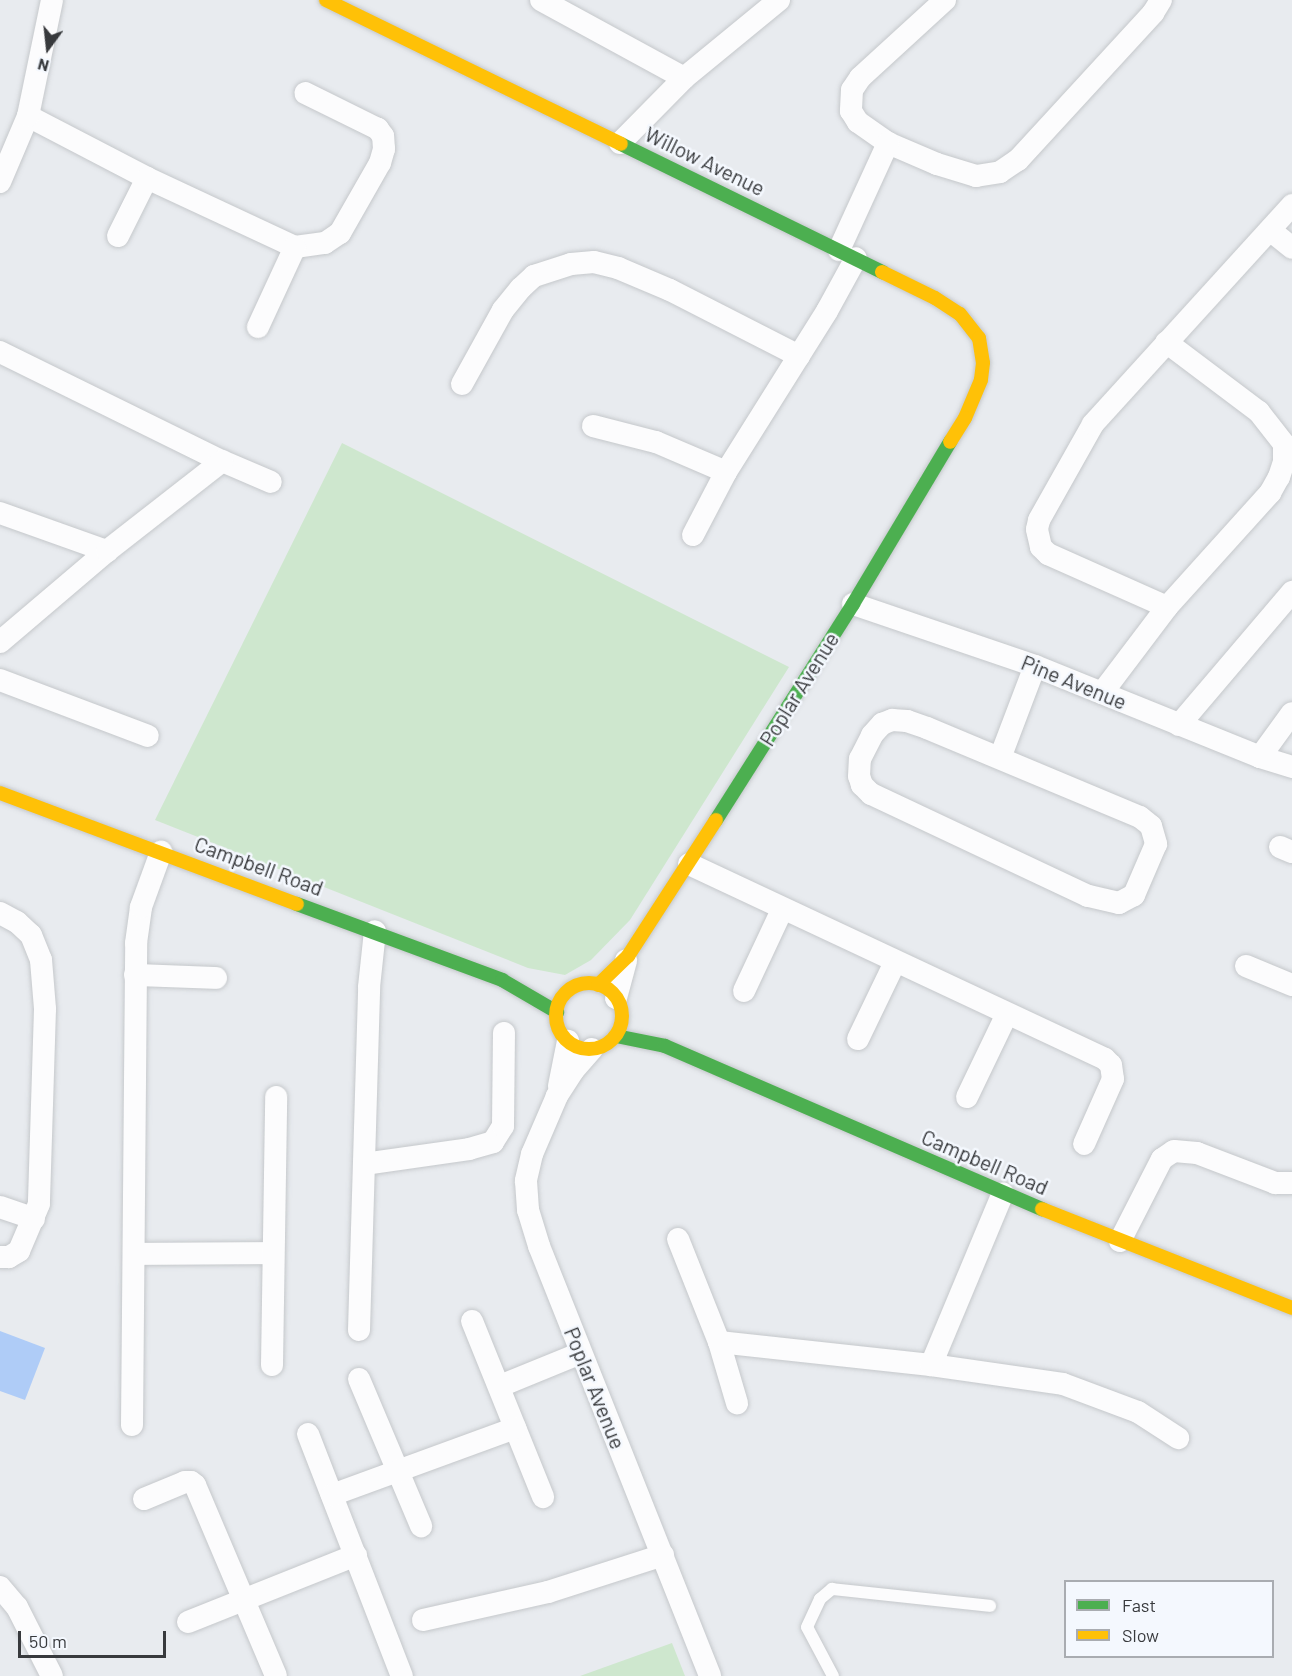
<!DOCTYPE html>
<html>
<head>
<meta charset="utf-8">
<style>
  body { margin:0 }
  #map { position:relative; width:1292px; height:1676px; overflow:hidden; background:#e8ebef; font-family:Barlow,sans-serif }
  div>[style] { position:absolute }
  .green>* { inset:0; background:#cee7ce }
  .water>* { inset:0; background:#afccf7 }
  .roads { filter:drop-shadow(0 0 2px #c5c8cb) drop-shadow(0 0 2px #c5c8cb) }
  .lane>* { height:12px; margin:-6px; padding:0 6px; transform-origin:6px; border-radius:6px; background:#fcfcfd }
  .street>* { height:22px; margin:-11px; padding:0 11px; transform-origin:11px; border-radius:11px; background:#fcfcfd }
  .fast>* { height:14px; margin:-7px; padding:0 7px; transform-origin:7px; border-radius:7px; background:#4caf50 }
  .slow>* { height:14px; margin:-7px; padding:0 7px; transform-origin:7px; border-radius:7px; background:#ffc107 }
  .slow>.ring { margin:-7px; padding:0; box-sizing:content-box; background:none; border:14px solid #ffc107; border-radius:50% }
  span { translate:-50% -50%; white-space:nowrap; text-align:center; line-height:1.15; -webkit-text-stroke:5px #f4f8fe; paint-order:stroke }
  .street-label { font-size:21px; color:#383a3d }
  .legend { position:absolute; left:1064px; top:1580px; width:210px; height:78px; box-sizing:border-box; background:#f4f8fe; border:2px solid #a9acb1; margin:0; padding:8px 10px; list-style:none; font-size:18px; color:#383a3d }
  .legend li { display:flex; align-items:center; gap:12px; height:30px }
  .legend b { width:30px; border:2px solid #a9acb1 }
  .north { position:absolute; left:18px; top:18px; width:60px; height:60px; -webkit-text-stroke:4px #f4f8fe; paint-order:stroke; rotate:195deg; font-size:16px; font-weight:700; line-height:24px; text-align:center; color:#383a3d }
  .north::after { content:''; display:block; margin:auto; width:21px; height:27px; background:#383a3d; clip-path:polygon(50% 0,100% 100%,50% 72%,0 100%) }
  .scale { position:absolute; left:18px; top:1631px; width:148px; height:27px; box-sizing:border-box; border:3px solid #383a3d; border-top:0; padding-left:8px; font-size:18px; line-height:21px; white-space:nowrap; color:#383a3d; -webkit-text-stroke:4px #f4f8fe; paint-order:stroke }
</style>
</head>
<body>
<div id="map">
  <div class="green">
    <i style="clip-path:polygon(342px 443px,789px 667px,630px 920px,591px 960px,565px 975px,528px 968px,155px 820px)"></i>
    <i style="clip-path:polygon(672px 1643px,685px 1676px,580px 1676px)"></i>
  </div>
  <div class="water">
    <i style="clip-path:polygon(0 1331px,45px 1348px,25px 1400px,0 1391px)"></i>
  </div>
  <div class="roads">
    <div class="lane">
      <i style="left:833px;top:1676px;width:55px;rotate:-118deg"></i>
      <i style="left:807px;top:1627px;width:31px;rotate:-65deg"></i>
      <i style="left:820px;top:1599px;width:16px;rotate:-40deg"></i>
      <i style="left:832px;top:1589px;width:159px;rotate:6.1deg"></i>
    </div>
    <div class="street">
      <i style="left:541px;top:0;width:163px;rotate:28.6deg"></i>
      <i style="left:945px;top:0;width:115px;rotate:137.5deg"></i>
      <i style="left:860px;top:78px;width:14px;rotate:124deg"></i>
      <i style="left:852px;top:90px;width:21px;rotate:93deg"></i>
      <i style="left:851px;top:111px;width:13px;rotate:58deg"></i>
      <i style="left:858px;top:122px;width:37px;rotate:35deg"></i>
      <i style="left:888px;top:143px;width:53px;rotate:23.2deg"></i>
      <i style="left:937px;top:164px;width:41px;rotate:17.1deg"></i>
      <i style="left:976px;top:176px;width:24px;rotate:-9deg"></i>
      <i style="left:1000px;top:172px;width:22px;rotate:-34deg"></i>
      <i style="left:1018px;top:160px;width:200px;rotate:-47.4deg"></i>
      <i style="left:1153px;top:13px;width:15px;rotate:-58deg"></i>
      <i style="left:28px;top:116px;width:134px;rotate:27.5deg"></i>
      <i style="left:147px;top:178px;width:163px;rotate:25deg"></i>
      <i style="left:295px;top:247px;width:30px;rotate:-8deg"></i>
      <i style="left:325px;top:243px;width:18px;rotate:-34deg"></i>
      <i style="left:340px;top:233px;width:81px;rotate:-60.3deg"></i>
      <i style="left:380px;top:163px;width:15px;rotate:-74deg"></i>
      <i style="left:384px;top:149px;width:13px;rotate:-94deg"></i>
      <i style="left:383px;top:136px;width:9px;rotate:-126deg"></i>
      <i style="left:378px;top:129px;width:81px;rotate:-153.7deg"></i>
      <i style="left:620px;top:143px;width:91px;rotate:-45.4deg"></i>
      <i style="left:684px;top:78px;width:123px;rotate:-39.4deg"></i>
      <i style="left:0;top:182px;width:72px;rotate:-67deg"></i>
      <i style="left:28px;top:116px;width:118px;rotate:-78.3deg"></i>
      <i style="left:1270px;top:230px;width:28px;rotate:39deg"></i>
      <i style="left:118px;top:236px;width:65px;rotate:-63.4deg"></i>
      <i style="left:839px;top:250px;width:118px;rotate:-65.4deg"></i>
      <i style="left:258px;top:327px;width:88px;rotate:-65.2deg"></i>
      <i style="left:0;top:352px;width:247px;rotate:26.2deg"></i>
      <i style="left:222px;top:461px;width:53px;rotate:23.2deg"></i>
      <i style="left:462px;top:384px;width:85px;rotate:-61deg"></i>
      <i style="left:503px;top:310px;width:28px;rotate:-51deg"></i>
      <i style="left:521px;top:288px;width:18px;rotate:-43deg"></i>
      <i style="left:534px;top:276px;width:39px;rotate:-18deg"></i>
      <i style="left:571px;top:264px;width:23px;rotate:-5deg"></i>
      <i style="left:594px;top:262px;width:25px;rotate:14deg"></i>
      <i style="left:618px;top:268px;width:56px;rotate:22.9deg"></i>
      <i style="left:670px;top:290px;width:145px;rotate:27.1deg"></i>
      <i style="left:593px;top:426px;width:65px;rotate:14.3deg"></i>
      <i style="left:656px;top:442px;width:76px;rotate:23.2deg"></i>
      <i style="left:0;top:513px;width:114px;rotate:19.6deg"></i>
      <i style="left:693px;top:535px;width:71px;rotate:-62.4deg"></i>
      <i style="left:726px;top:472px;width:190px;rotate:-57.9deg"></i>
      <i style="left:827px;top:311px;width:60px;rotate:-61.3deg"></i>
      <i style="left:853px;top:604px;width:192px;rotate:18.8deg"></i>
      <i style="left:1035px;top:666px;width:243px;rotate:22deg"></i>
      <i style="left:1260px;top:757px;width:34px;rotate:17deg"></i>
      <i style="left:1167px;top:607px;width:130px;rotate:-156deg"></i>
      <i style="left:1048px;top:554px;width:10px;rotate:-135deg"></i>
      <i style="left:1041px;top:547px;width:18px;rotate:-103deg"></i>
      <i style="left:1037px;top:529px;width:9px;rotate:-77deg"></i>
      <i style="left:1039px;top:520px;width:110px;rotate:-60.6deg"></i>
      <i style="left:1093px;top:424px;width:296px;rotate:-47.7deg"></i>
      <i style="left:0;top:642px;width:140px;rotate:-40.4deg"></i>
      <i style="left:107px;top:551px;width:146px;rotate:-38deg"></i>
      <i style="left:0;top:680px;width:158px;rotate:20.7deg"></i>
      <i style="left:1102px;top:693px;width:108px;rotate:-52.9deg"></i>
      <i style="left:1167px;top:607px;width:154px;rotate:-47.9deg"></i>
      <i style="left:1270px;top:493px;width:18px;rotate:-61deg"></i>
      <i style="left:1279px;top:477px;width:16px;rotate:-72deg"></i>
      <i style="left:1284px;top:462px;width:18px;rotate:-90deg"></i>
      <i style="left:1284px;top:444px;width:41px;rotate:-128deg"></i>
      <i style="left:1259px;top:412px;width:116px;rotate:-143deg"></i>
      <i style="left:892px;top:720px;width:15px;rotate:4deg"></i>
      <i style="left:907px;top:721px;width:21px;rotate:19deg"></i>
      <i style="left:927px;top:728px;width:231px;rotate:22.7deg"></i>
      <i style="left:1140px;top:817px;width:14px;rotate:39deg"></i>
      <i style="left:1151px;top:826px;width:19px;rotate:74deg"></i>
      <i style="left:1156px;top:844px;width:56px;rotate:113.3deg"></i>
      <i style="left:1134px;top:895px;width:17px;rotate:152deg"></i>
      <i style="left:1119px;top:903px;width:32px;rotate:-167deg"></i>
      <i style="left:1088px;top:896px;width:240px;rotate:-154.8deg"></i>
      <i style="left:871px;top:794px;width:13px;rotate:-135deg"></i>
      <i style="left:862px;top:785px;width:9px;rotate:-108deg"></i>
      <i style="left:859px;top:776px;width:17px;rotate:-87deg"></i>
      <i style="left:860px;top:759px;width:27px;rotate:-63deg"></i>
      <i style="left:872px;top:735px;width:15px;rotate:-48deg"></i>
      <i style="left:882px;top:724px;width:11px;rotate:-22deg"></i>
      <i style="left:1179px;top:725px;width:175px;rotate:-49.6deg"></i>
      <i style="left:1260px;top:757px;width:54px;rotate:-54deg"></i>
      <i style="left:1000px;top:758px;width:98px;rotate:-69.2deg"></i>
      <i style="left:1280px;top:847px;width:13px;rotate:23deg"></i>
      <i style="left:689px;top:864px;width:459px;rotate:25.1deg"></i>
      <i style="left:1105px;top:1059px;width:8px;rotate:45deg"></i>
      <i style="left:1111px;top:1065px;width:14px;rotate:82deg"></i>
      <i style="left:1113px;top:1079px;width:71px;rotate:114deg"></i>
      <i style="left:0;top:913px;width:19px;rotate:28deg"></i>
      <i style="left:17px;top:922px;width:19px;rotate:43deg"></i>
      <i style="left:31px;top:935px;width:27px;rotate:68deg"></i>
      <i style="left:41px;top:960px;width:49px;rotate:85.3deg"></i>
      <i style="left:45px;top:1009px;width:195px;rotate:91.8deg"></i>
      <i style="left:39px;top:1204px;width:51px;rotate:113.1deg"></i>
      <i style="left:19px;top:1251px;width:12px;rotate:149deg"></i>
      <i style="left:9px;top:1257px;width:9px;rotate:180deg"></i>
      <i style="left:1246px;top:966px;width:50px;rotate:22.4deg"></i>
      <i style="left:135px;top:975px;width:81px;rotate:2.1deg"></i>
      <i style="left:744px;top:991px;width:89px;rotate:-64.9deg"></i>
      <i style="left:616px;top:998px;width:39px;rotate:-75deg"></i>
      <i style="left:858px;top:1039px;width:85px;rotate:-64.3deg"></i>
      <i style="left:592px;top:1049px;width:29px;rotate:131deg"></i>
      <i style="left:573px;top:1071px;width:30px;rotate:123deg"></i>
      <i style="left:557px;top:1096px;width:63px;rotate:113.3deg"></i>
      <i style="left:532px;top:1154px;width:28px;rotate:103deg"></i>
      <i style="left:526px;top:1181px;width:29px;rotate:86deg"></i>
      <i style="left:528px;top:1210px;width:38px;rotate:73deg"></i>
      <i style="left:539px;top:1246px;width:463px;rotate:68.3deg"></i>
      <i style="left:559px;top:1086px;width:46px;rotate:-78.7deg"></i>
      <i style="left:967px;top:1097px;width:92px;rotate:-64.3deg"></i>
      <i style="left:364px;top:1164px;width:106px;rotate:-8.1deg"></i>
      <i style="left:469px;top:1149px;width:25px;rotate:-16deg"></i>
      <i style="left:493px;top:1142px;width:19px;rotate:-58deg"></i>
      <i style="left:503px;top:1126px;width:93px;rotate:-89.4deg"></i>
      <i style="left:0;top:1207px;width:36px;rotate:19deg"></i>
      <i style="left:678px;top:1239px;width:111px;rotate:68.3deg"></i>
      <i style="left:719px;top:1342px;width:64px;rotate:73.6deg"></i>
      <i style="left:1120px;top:1241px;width:92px;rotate:-62.9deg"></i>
      <i style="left:1162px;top:1159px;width:14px;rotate:-34deg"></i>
      <i style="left:1174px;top:1151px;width:23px;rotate:5deg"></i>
      <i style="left:1197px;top:1153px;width:84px;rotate:21deg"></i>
      <i style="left:1275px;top:1183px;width:17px"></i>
      <i style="left:134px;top:1254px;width:139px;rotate:-0.4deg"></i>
      <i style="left:472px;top:1321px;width:190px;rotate:68deg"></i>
      <i style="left:359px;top:1330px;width:343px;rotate:-88.3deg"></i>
      <i style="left:369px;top:987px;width:56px;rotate:-83.9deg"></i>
      <i style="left:719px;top:1342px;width:213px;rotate:6.2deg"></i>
      <i style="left:931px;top:1365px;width:133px;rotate:8.2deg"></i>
      <i style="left:1063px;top:1384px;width:80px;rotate:20.5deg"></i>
      <i style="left:1138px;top:1412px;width:48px;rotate:33deg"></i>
      <i style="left:272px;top:1365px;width:268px;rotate:-89.1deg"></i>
      <i style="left:931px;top:1365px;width:186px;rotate:-67.3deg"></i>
      <i style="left:359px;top:1379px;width:160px;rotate:67.1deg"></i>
      <i style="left:500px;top:1386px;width:87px;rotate:-22.2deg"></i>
      <i style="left:132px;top:1425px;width:482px;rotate:-89.5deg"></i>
      <i style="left:136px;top:943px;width:36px;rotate:-82deg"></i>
      <i style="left:141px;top:907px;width:59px;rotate:-70deg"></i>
      <i style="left:308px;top:1434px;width:260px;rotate:68.8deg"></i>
      <i style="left:332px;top:1495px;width:195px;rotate:-20.1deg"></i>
      <i style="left:144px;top:1499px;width:44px;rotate:-22.5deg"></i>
      <i style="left:185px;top:1482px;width:6px"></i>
      <i style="left:191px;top:1482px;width:5px;rotate:37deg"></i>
      <i style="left:195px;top:1485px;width:207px;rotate:67deg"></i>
      <i style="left:0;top:1587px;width:26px;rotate:50deg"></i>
      <i style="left:17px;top:1607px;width:77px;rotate:63.1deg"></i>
      <i style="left:423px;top:1620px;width:128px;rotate:-12.6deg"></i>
      <i style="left:548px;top:1592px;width:121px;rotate:-17.8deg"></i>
      <i style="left:188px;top:1622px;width:181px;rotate:-21.7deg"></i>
    </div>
    <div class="fast">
      <i style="left:621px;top:144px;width:291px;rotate:26.1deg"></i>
      <i style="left:716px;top:820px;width:256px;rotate:-57.6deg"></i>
      <i style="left:853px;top:604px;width:189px;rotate:-59.1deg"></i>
      <i style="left:297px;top:904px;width:219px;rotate:20.3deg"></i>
      <i style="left:502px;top:980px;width:64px;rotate:30.2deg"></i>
      <i style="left:616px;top:1036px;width:50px;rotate:11.5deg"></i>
      <i style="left:665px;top:1046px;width:411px;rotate:23.4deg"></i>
    </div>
    <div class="slow">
      <i style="left:326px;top:0;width:328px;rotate:26deg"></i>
      <i style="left:882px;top:272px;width:59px;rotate:26.1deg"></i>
      <i style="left:935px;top:298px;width:30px;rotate:33deg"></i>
      <i style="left:960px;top:314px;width:31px;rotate:52deg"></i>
      <i style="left:979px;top:338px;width:25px;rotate:81deg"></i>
      <i style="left:983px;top:363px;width:17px;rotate:97deg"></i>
      <i style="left:981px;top:380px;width:41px;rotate:112.8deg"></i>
      <i style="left:965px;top:418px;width:28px;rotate:122deg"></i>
      <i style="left:0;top:793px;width:317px;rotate:20.5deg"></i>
      <i class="ring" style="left:556px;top:983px;width:52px;height:52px"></i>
      <i style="left:598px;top:985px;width:42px;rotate:-44deg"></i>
      <i style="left:628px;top:956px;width:162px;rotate:-57.1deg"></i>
      <i style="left:1042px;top:1209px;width:269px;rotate:21.6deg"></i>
    </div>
  </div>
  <div class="street-label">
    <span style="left:705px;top:161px;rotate:26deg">Willow Avenue</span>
    <span style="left:1074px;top:682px;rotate:22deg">Pine Avenue</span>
    <span style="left:799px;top:689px;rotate:-58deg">Poplar Avenue</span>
    <span style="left:259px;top:866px;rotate:20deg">Campbell Road</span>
    <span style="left:985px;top:1162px;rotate:23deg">Campbell Road</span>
    <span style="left:595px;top:1388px;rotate:68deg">Poplar Avenue</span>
  </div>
  <ul class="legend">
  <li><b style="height:8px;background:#4caf50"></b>Fast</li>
  <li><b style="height:8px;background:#ffc107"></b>Slow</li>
  </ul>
  <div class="north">N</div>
  <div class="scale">50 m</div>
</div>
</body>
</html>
